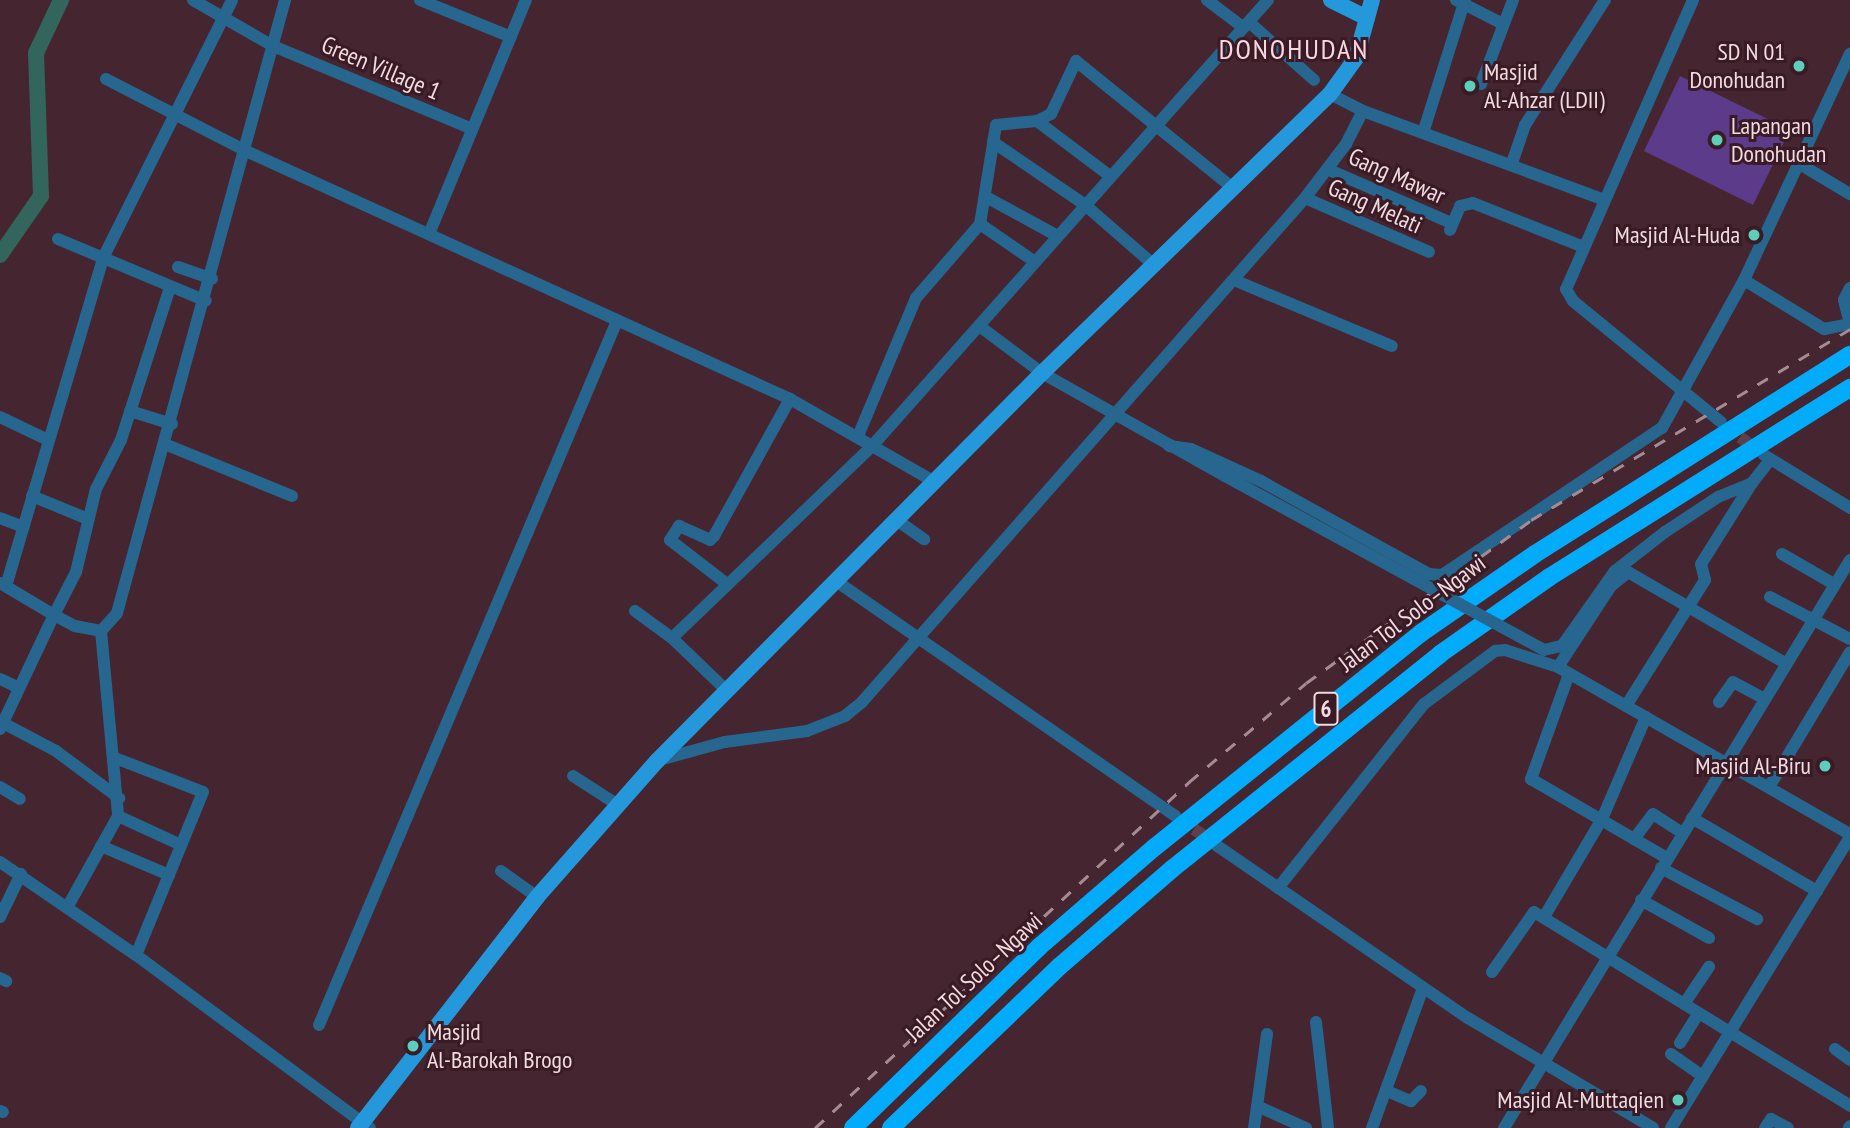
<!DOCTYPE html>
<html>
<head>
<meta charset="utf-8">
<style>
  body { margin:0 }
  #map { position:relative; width:1850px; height:1128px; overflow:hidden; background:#45252f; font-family:"PT Sans Narrow",sans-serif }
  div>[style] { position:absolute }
  .green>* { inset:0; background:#5c3b8b }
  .river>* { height:16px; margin:-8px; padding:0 8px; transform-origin:8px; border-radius:8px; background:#32655b }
  .minor-tunnel>* { height:12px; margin-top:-6px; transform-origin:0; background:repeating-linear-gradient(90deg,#5f404a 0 12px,transparent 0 18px) }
  .minor>* { height:12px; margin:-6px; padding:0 6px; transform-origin:6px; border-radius:6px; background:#26668f }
  .major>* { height:16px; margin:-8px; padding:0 8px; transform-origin:8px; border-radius:8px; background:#2498da }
  .highway>* { height:18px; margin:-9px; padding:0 9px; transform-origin:9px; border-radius:9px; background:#02acfb }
  .rail>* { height:2.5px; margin-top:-1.25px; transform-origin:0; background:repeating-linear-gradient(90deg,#a58b92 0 12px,transparent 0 24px) }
  .minor-bridge>* { height:12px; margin:-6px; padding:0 6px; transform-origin:6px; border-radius:6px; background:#26668f }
  .dots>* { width:19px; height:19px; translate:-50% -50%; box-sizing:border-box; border:4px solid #3a1b25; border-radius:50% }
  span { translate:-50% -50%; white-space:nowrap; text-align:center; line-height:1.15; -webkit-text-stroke:6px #3a1b25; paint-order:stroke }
  .shield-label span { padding:2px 5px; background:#3a1b25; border:2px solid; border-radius:5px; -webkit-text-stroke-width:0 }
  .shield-label { font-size:23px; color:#f0dbe0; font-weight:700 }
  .poi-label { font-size:24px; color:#f0dbe0 }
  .right { translate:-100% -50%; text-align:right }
  .left { translate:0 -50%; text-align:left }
  .street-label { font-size:24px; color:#f0dbe0 }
  .quarter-label { font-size:28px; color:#fad7e0; letter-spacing:2px }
</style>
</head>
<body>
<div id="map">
  <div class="green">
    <i style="clip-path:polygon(1680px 76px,1790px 130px,1753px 205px,1644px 151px)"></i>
  </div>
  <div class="river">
    <i style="left:0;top:255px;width:72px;rotate:-55.2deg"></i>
    <i style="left:41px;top:196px;width:143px;rotate:-92deg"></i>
    <i style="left:36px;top:53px;width:59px;rotate:-64.7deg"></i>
  </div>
  <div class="minor-tunnel">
    <i style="left:1726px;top:426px;width:41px;rotate:38deg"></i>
    <i style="left:1179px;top:819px;width:41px;rotate:34.1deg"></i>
  </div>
  <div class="minor">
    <i style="left:193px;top:0;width:92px;rotate:29.9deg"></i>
    <i style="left:273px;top:46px;width:216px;rotate:22.6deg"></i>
    <i style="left:420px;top:0;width:98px;rotate:22.1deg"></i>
    <i style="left:1207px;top:0;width:46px;rotate:37.1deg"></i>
    <i style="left:1456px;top:0;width:53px;rotate:27.1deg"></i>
    <i style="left:1693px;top:0;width:316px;rotate:113.7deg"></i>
    <i style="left:1566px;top:289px;width:14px;rotate:60deg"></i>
    <i style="left:1573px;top:301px;width:191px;rotate:39.3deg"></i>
    <i style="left:1249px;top:22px;width:87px;rotate:41.7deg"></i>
    <i style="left:106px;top:79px;width:157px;rotate:27.2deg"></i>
    <i style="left:246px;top:151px;width:598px;rotate:24.51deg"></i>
    <i style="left:790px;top:399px;width:165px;rotate:29.8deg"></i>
    <i style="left:1481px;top:84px;width:90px;rotate:-69.1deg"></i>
    <i style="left:1330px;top:94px;width:37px;rotate:27deg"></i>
    <i style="left:1363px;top:111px;width:255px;rotate:20.2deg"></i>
    <i style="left:1037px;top:121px;width:91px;rotate:37deg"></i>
    <i style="left:1423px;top:133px;width:139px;rotate:-72.5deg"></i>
    <i style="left:993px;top:142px;width:110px;rotate:34.3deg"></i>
    <i style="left:1084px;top:204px;width:93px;rotate:41.1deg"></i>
    <i style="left:1512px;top:163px;width:40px;rotate:-71.1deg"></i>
    <i style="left:1525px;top:125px;width:148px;rotate:-57.4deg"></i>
    <i style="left:1798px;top:163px;width:61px;rotate:30.8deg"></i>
    <i style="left:1327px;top:169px;width:135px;rotate:23.5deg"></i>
    <i style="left:988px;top:198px;width:77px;rotate:28.6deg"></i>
    <i style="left:1305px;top:198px;width:135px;rotate:23.5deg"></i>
    <i style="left:980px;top:224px;width:67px;rotate:34.6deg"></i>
    <i style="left:1450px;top:230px;width:26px;rotate:-67deg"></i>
    <i style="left:1460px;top:206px;width:13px;rotate:-13deg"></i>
    <i style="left:1473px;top:203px;width:116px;rotate:21.7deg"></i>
    <i style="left:429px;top:234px;width:253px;rotate:-67.5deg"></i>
    <i style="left:58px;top:239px;width:160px;rotate:22.7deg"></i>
    <i style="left:178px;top:267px;width:36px;rotate:19deg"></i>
    <i style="left:1234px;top:280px;width:171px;rotate:22.7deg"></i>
    <i style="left:1744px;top:280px;width:94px;rotate:31.5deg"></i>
    <i style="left:1824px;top:329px;width:26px;rotate:-11deg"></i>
    <i style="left:1850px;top:288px;width:13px;rotate:117deg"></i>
    <i style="left:1844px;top:300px;width:25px;rotate:76deg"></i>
    <i style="left:982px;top:328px;width:75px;rotate:36.9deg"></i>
    <i style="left:1042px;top:373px;width:210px;rotate:29.4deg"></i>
    <i style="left:130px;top:411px;width:44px;rotate:17.2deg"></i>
    <i style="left:0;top:417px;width:53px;rotate:25.6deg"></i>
    <i style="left:858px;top:436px;width:150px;rotate:-67.2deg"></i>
    <i style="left:916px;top:298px;width:98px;rotate:-49.1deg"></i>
    <i style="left:980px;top:224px;width:100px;rotate:-80.8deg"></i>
    <i style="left:996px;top:125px;width:41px;rotate:-5.6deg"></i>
    <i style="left:1037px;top:121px;width:16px;rotate:-27deg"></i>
    <i style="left:1051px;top:114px;width:59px;rotate:-64.7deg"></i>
    <i style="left:1076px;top:61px;width:202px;rotate:39deg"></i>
    <i style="left:167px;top:445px;width:135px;rotate:22.2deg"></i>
    <i style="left:1169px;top:446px;width:22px;rotate:8deg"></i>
    <i style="left:1191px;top:449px;width:77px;rotate:24.6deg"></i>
    <i style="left:1261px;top:481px;width:192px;rotate:29deg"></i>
    <i style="left:1429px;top:574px;width:13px;rotate:4deg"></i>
    <i style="left:1442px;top:575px;width:265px;rotate:-33.8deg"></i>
    <i style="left:1662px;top:428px;width:169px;rotate:-61deg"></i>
    <i style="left:1744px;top:280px;width:250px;rotate:-64.9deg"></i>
    <i style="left:1764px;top:455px;width:101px;rotate:31.6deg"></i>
    <i style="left:32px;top:496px;width:61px;rotate:22.3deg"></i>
    <i style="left:0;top:518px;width:25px;rotate:21deg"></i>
    <i style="left:898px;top:521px;width:32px;rotate:35deg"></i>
    <i style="left:1665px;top:532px;width:64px;rotate:-33.4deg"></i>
    <i style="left:1718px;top:497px;width:37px;rotate:-22deg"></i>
    <i style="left:1752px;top:483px;width:29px;rotate:-52deg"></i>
    <i style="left:1782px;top:554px;width:60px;rotate:30deg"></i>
    <i style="left:836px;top:581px;width:413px;rotate:34.7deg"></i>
    <i style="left:0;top:583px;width:63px;rotate:30.7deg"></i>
    <i style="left:54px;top:615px;width:48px;rotate:-62.9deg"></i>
    <i style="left:76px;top:572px;width:85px;rotate:-76.5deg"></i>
    <i style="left:96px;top:489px;width:55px;rotate:-63deg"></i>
    <i style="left:121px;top:440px;width:161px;rotate:-72.2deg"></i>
    <i style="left:727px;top:584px;width:72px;rotate:-142.3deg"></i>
    <i style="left:670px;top:540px;width:17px;rotate:-57deg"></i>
    <i style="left:679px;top:526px;width:34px;rotate:24deg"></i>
    <i style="left:710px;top:540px;width:6px;rotate:-45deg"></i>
    <i style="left:714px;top:536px;width:157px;rotate:-61deg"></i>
    <i style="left:6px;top:586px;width:342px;rotate:-73.5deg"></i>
    <i style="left:103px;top:258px;width:288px;rotate:-63.4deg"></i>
    <i style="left:1770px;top:597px;width:90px;rotate:27.7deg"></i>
    <i style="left:635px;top:611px;width:46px;rotate:36.1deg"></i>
    <i style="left:672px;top:638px;width:75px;rotate:43.9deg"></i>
    <i style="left:101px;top:631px;width:186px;rotate:84.7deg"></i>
    <i style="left:118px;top:816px;width:69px;rotate:24.7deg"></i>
    <i style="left:672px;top:638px;width:279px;rotate:-43.8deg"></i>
    <i style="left:873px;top:445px;width:595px;rotate:-48.41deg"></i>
    <i style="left:1558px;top:667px;width:97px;rotate:-56.8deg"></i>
    <i style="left:1611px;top:586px;width:22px;rotate:-39deg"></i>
    <i style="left:1628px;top:572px;width:181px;rotate:30.1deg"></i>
    <i style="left:1569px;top:674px;width:112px;rotate:109.9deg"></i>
    <i style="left:1531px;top:779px;width:157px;rotate:30.2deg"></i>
    <i style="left:0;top:679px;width:19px;rotate:25deg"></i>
    <i style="left:1719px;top:702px;width:24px;rotate:-55deg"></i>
    <i style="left:1733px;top:682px;width:34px;rotate:28deg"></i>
    <i style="left:1626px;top:706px;width:149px;rotate:-57.9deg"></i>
    <i style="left:1705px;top:580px;width:16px;rotate:-104deg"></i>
    <i style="left:1701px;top:564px;width:96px;rotate:-57.8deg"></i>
    <i style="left:3px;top:723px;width:60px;rotate:27.8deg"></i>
    <i style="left:56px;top:751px;width:79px;rotate:36.7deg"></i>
    <i style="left:0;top:729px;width:126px;rotate:-64.7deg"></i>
    <i style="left:54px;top:615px;width:24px;rotate:28deg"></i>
    <i style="left:75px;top:626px;width:26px;rotate:11deg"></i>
    <i style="left:101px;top:631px;width:24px;rotate:-48deg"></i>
    <i style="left:117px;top:613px;width:636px;rotate:-74.67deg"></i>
    <i style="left:115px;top:758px;width:94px;rotate:21.1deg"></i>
    <i style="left:203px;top:792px;width:176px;rotate:112.3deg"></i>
    <i style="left:659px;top:760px;width:68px;rotate:-15.3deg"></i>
    <i style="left:725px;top:742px;width:83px;rotate:-7.6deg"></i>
    <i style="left:807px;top:731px;width:41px;rotate:-21.5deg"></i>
    <i style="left:845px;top:716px;width:22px;rotate:-39deg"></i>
    <i style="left:862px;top:702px;width:671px;rotate:-48.69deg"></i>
    <i style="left:1305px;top:198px;width:68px;rotate:-52.8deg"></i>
    <i style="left:1346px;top:144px;width:37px;rotate:-63deg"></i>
    <i style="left:573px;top:776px;width:54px;rotate:32.8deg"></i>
    <i style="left:0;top:787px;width:23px;rotate:31deg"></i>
    <i style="left:1769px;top:787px;width:157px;rotate:-59deg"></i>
    <i style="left:1692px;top:818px;width:145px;rotate:30.3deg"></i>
    <i style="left:1634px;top:839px;width:31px;rotate:-53deg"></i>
    <i style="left:1653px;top:814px;width:35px;rotate:33deg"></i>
    <i style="left:1216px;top:845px;width:306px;rotate:34.5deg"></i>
    <i style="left:1468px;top:1018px;width:215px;rotate:30.7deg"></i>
    <i style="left:101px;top:846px;width:74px;rotate:23.1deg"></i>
    <i style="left:0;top:862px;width:165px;rotate:34.4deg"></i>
    <i style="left:136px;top:955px;width:291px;rotate:36.5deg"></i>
    <i style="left:1661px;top:868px;width:109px;rotate:28deg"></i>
    <i style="left:501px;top:871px;width:44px;rotate:35.8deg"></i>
    <i style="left:1278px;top:888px;width:235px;rotate:-51.6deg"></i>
    <i style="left:1424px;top:704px;width:89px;rotate:-36.7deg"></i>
    <i style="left:1495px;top:651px;width:10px;rotate:-6deg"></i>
    <i style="left:1505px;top:650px;width:56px;rotate:17.8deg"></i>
    <i style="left:1558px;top:667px;width:336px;rotate:29.8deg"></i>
    <i style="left:1641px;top:900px;width:78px;rotate:29.2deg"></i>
    <i style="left:68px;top:906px;width:103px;rotate:-60.9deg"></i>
    <i style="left:0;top:917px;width:48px;rotate:-64deg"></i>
    <i style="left:1544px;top:917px;width:114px;rotate:-59.4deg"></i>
    <i style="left:1602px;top:819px;width:111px;rotate:-66.7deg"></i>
    <i style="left:1492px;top:972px;width:73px;rotate:-55deg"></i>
    <i style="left:1534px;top:912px;width:371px;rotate:31.5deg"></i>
    <i style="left:0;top:978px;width:7px;rotate:27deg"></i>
    <i style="left:1684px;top:1004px;width:45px;rotate:-56deg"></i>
    <i style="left:1316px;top:1022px;width:107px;rotate:83.5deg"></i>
    <i style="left:319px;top:1025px;width:764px;rotate:-67.06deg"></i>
    <i style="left:1680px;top:1043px;width:34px;rotate:-58deg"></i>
    <i style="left:1835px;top:1049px;width:19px;rotate:36deg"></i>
    <i style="left:1671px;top:1054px;width:39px;rotate:35deg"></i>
    <i style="left:1387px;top:1091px;width:26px;rotate:23deg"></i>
    <i style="left:1411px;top:1101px;width:14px;rotate:-45deg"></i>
    <i style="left:1257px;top:1106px;width:54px;rotate:24.2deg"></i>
    <i style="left:0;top:1111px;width:3px;rotate:18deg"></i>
    <i style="left:1254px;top:1128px;width:95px;rotate:-82.1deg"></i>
    <i style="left:1372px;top:1128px;width:149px;rotate:-70deg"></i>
    <i style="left:1504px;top:1128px;width:665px;rotate:-58.65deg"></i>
    <i style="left:1671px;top:1128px;width:342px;rotate:-58.4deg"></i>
    <i style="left:1765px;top:1128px;width:11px;rotate:-56deg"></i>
    <i style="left:1771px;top:1119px;width:19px;rotate:28deg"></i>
    <i style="left:1849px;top:1128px;width:2px;rotate:-63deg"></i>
  </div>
  <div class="major">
    <i style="left:1331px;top:0;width:40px;rotate:26.6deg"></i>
    <i style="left:358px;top:1128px;width:292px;rotate:-52.2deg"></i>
    <i style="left:537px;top:897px;width:181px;rotate:-48.6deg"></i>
    <i style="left:657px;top:761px;width:547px;rotate:-45.22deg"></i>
    <i style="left:1042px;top:373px;width:401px;rotate:-44.1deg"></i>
    <i style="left:1330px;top:94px;width:44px;rotate:-54.2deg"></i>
    <i style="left:1356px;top:58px;width:60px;rotate:-74.6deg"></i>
  </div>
  <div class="highway">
    <i style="left:853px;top:1128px;width:260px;rotate:-44.2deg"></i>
    <i style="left:1039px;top:947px;width:153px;rotate:-40.8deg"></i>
    <i style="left:1155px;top:847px;width:341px;rotate:-38.8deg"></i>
    <i style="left:1421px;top:633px;width:139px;rotate:-34.7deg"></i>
    <i style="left:1535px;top:554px;width:373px;rotate:-32.3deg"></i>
    <i style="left:891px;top:1128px;width:234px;rotate:-43.8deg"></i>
    <i style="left:1060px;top:966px;width:148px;rotate:-40.9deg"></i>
    <i style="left:1172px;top:869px;width:344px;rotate:-38.7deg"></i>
    <i style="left:1440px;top:654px;width:132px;rotate:-35.1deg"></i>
    <i style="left:1548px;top:578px;width:357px;rotate:-32.2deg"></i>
  </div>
  <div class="rail">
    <i style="left:815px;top:1128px;width:510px;rotate:-42.77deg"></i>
    <i style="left:1189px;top:782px;width:153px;rotate:-40.2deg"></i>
    <i style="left:1306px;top:683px;width:278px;rotate:-35.9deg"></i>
    <i style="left:1531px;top:520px;width:372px;rotate:-30.9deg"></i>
  </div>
  <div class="minor-bridge">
    <i style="left:1225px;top:476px;width:363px;rotate:28.6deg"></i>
    <i style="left:1544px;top:650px;width:18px;rotate:-13deg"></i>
    <i style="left:1562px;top:646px;width:92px;rotate:-54.8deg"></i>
    <i style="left:1615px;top:571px;width:63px;rotate:-38deg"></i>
  </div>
  <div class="dots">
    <i style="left:1799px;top:66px;background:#5cceba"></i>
    <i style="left:1470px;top:86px;background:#5cceba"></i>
    <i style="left:1717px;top:140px;background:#5cceba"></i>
    <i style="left:1754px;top:235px;background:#5cceba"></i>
    <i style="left:1825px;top:766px;background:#5cceba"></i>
    <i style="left:413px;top:1046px;background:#5cceba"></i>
    <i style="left:1678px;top:1100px;background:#5cceba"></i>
  </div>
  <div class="shield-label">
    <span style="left:1326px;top:709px">6</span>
  </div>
  <div class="poi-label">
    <span class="right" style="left:1785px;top:66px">SD N 01<br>Donohudan</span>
    <span class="left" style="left:1484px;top:86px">Masjid<br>Al-Ahzar (LDII)</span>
    <span class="left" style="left:1731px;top:140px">Lapangan<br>Donohudan</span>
    <span class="right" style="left:1740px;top:235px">Masjid Al-Huda</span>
    <span class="right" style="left:1811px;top:766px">Masjid Al-Biru</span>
    <span class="left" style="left:427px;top:1046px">Masjid<br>Al-Barokah Brogo</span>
    <span class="right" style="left:1664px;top:1100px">Masjid Al-Muttaqien</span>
  </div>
  <div class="street-label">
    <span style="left:381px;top:68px;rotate:23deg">Green Village 1</span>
    <span style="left:1397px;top:176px;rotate:24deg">Gang Mawar</span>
    <span style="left:1375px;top:206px;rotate:24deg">Gang Melati</span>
    <span style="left:1412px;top:613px;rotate:-37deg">Jalan Tol Solo–Ngawi</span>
    <span style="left:974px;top:977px;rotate:-43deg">Jalan Tol Solo–Ngawi</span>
  </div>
  <div class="quarter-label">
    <span style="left:1294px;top:49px">DONOHUDAN</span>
  </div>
</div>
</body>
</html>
